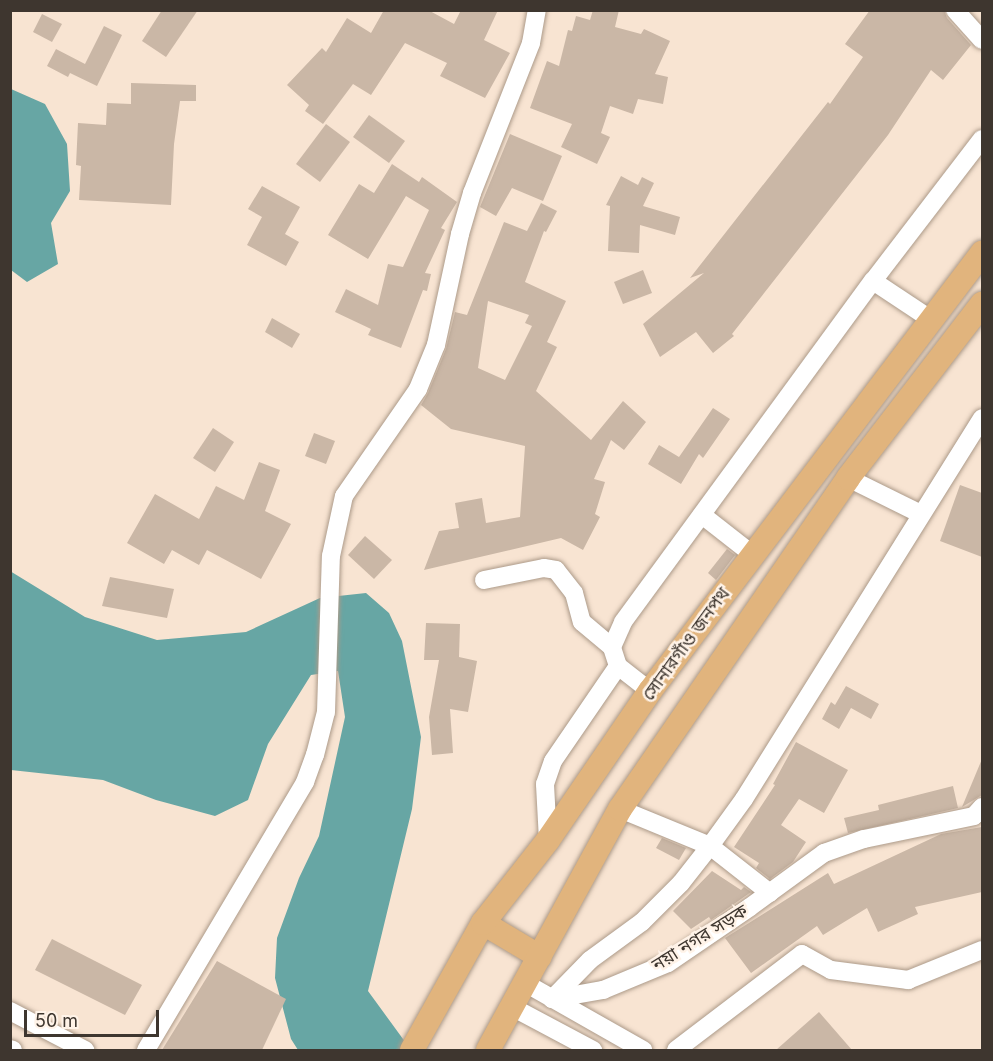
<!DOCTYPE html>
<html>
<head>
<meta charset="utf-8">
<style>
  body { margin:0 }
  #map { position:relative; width:993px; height:1061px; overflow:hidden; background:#f8e4d2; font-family:Inter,"Noto Sans Bengali",sans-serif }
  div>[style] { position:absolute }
  .water>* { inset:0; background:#67a6a4 }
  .building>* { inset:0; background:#cab7a6 }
  .roads { filter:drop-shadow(0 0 2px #ac9a89) drop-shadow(0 0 2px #ac9a89) }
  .minor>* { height:18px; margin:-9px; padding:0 9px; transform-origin:9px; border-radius:9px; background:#fff }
  .major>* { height:24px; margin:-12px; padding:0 12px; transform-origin:12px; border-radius:12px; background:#e1b47d }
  span { translate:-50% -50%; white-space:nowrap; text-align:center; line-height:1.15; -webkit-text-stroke:5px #fff3e8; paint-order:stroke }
  .street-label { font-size:18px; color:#3e362f }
  .frame { position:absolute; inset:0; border:12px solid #3e362f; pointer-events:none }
  .scale { position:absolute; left:24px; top:1010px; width:135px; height:27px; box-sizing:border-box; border:3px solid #3e362f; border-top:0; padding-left:8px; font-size:18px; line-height:21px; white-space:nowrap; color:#3e362f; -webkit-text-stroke:4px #fff3e8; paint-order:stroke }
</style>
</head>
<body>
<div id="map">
  <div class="water">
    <i style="clip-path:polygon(11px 89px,45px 104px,67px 144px,70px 191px,51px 223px,58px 264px,27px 282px,11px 270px)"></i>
    <i style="clip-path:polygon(10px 571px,85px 617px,157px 640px,246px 632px,320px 598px,366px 593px,389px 613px,402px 641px,421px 737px,412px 809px,368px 991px,411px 1050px,298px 1050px,291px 1039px,275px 978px,277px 938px,299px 878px,319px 836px,345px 717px,338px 671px,311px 675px,268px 744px,248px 800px,215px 816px,156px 800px,103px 780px,11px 770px)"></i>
  </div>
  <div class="building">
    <i style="clip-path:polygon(162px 10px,198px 10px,166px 57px,142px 41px)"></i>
    <i style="clip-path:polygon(384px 10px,428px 10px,454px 24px,461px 10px,498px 10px,484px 40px,510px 53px,485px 98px,440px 76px,447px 63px,405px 43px,371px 95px,353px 84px,323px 124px,305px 111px,309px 105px,287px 85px,322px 48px,326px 52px,347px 18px,371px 33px)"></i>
    <i style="clip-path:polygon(593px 10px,619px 10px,615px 27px,641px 34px,644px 29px,670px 41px,655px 74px,668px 77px,663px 104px,638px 99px,633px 114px,610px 106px,601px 133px,610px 137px,597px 164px,561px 147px,572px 124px,530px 108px,547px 61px,559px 66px,568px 30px,572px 31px,576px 16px,590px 20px)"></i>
    <i style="clip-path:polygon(870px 10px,944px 10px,947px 18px,971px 45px,943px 80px,931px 70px,888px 135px,732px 334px,734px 336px,713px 353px,696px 332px,660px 357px,643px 324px,704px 273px,690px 278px,828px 102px,830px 104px,863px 57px,845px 44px)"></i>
    <i style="clip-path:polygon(42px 14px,62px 24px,52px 42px,33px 32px)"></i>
    <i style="clip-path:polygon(104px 26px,122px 35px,97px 86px,70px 73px,68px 77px,47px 66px,56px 49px,85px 64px)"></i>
    <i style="clip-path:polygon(131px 83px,196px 85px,196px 101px,180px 101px,174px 144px,171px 205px,79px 200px,81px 166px,76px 165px,78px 123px,106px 125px,107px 103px,131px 104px)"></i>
    <i style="clip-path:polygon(369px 115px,405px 141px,389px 163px,353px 137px)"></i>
    <i style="clip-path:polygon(326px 124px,350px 142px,320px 182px,296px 164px)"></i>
    <i style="clip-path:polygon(510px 134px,562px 156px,543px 201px,512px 188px,496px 216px,480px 207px)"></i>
    <i style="clip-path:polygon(392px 164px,419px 182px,422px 177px,457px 202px,441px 228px,445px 230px,425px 273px,431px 274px,427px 291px,423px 290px,401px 348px,368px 335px,371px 329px,335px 312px,346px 289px,378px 305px,388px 264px,403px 267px,429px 210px,406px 196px,368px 259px,328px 235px,359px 184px,374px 193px)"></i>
    <i style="clip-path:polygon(621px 176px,638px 185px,642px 177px,654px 183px,643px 206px,680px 217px,675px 235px,640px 225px,639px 253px,608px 251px,610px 206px,606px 205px)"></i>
    <i style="clip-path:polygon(262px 186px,300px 207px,285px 234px,299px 242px,286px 266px,247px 245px,262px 217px,248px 209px)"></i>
    <i style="clip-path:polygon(evenodd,541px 203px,557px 211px,546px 232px,544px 231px,525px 282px,566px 301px,547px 342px,557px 347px,536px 391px,591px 440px,623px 401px,646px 422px,624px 450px,611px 440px,594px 479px,605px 482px,595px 514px,600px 517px,583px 550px,561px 538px,424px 570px,439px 531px,459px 528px,455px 503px,482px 498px,486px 523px,520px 517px,525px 446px,451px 429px,421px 405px,428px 393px,446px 349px,455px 312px,467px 315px,504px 222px,527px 231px,541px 203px,488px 301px,529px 315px,525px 323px,532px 326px,505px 380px,478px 368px,488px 301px)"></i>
    <i style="clip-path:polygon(643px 270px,652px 293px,623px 304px,614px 282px)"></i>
    <i style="clip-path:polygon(272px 318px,300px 334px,292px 348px,265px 332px)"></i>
    <i style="clip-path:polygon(713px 408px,730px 419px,703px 458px,699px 454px,681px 484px,648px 464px,659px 445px,679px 457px)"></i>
    <i style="clip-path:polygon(213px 428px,234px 442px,215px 472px,193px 458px)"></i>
    <i style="clip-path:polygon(314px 433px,335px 441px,326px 464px,305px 456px)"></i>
    <i style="clip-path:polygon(259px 462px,280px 470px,265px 511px,291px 524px,261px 579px,207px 550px,199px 565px,172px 550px,164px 564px,127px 543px,155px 494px,199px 519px,216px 486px,244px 500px)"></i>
    <i style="clip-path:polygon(960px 485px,982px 493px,982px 557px,940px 541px)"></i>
    <i style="clip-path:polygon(365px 536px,392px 560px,374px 579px,348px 555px)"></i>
    <i style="clip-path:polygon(727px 549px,735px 555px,716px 580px,708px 573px)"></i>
    <i style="clip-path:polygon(110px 577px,174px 589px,167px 618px,102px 606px)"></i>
    <i style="clip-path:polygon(426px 623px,460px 624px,459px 657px,477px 661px,468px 712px,450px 709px,453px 753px,432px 755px,429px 717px,439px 660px,424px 660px)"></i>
    <i style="clip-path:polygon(846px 686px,879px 704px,871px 719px,851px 708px,839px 729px,822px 719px,831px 702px,835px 705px)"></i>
    <i style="clip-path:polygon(796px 742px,848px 770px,824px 813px,799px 799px,781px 825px,806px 842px,793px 862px,770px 879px,756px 868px,759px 863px,734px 847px,775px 785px,773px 784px)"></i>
    <i style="clip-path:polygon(982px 759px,982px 795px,962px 807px)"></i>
    <i style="clip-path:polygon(953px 786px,958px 808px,848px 833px,844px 818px,879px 810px,878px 805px)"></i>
    <i style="clip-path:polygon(982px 827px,982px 892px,915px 907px,918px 914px,878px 932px,867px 908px,823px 935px,817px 926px,751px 973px,725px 938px,828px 873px,834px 884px,941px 834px)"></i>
    <i style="clip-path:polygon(662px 838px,686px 848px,679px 860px,656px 848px)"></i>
    <i style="clip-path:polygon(712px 871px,741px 890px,744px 887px,751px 892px,711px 920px,709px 917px,691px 929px,673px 911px)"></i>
    <i style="clip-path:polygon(52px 939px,142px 985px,125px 1015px,35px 970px)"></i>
    <i style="clip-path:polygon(217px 961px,286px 999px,262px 1050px,162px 1050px)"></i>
    <i style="clip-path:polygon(819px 1012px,852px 1050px,776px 1050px)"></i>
  </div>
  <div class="roads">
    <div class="minor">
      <i style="left:955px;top:10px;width:40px;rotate:48deg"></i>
      <i style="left:873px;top:281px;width:71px;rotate:33.5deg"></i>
      <i style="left:848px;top:478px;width:81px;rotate:26.3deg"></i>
      <i style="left:702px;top:515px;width:63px;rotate:38deg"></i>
      <i style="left:484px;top:580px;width:61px;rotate:-11.3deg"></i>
      <i style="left:544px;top:568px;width:12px;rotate:9deg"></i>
      <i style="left:556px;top:570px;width:29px;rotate:52deg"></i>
      <i style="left:574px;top:593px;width:30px;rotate:75deg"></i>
      <i style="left:582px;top:622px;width:39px;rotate:40deg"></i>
      <i style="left:650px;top:691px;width:41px;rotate:-142deg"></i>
      <i style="left:618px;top:666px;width:20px;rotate:-108deg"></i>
      <i style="left:612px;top:647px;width:27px;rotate:-66deg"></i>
      <i style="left:623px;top:622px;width:423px;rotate:-53.8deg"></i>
      <i style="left:873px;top:281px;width:179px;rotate:-52.5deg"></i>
      <i style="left:620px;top:809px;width:97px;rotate:22.3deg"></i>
      <i style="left:710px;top:846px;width:76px;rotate:38.1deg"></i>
      <i style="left:548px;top:840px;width:56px;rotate:-93.1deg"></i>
      <i style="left:545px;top:784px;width:24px;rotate:-71deg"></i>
      <i style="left:553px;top:761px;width:115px;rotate:-55.6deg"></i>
      <i style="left:525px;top:983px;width:136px;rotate:29.6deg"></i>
      <i style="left:552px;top:999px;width:54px;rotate:-45.7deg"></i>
      <i style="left:590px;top:960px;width:64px;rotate:-36.2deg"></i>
      <i style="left:642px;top:922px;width:55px;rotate:-45deg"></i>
      <i style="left:681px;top:883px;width:47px;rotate:-51.9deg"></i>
      <i style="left:710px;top:846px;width:58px;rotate:-54.1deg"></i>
      <i style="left:744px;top:799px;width:449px;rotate:-58deg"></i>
      <i style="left:552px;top:999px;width:52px;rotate:-10deg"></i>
      <i style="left:603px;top:990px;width:70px;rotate:-22.6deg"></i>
      <i style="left:668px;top:963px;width:99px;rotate:-34.3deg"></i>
      <i style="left:750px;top:907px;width:92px;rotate:-36.1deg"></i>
      <i style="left:824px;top:853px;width:42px;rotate:-19.3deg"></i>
      <i style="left:864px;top:839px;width:112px;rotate:-11.8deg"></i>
      <i style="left:974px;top:816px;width:12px;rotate:-48deg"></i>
      <i style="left:512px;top:1007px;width:92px;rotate:28deg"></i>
      <i style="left:10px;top:1011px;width:85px;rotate:27.5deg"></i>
      <i style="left:10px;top:1049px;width:3px;rotate:18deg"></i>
      <i style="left:146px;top:1050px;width:312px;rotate:-59.3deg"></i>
      <i style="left:305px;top:782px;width:29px;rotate:-70deg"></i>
      <i style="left:315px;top:755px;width:44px;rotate:-75.7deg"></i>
      <i style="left:326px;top:712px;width:156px;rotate:-88.2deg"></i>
      <i style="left:331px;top:556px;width:61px;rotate:-77.8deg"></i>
      <i style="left:344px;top:496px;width:130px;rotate:-55.3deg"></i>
      <i style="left:418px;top:389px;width:48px;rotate:-67.8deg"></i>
      <i style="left:436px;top:345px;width:114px;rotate:-77.8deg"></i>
      <i style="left:460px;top:234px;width:43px;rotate:-73.7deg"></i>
      <i style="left:472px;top:193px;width:161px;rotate:-68.5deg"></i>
      <i style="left:531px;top:43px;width:34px;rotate:-80deg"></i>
      <i style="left:676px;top:1050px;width:158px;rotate:-37.3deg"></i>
      <i style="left:802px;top:954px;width:33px;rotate:29deg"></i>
      <i style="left:831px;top:970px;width:78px;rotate:7.4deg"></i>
      <i style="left:908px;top:980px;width:80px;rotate:-22.1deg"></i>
    </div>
    <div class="major">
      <i style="left:483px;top:923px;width:66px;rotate:30.8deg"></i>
      <i style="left:412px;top:1050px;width:145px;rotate:-60.8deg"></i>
      <i style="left:483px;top:923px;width:105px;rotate:-51.9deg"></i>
      <i style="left:548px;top:840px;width:181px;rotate:-55.6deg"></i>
      <i style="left:650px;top:691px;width:550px;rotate:-52.84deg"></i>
      <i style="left:488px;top:1050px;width:275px;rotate:-61.3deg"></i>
      <i style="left:620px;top:809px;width:402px;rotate:-55.4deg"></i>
      <i style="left:848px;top:478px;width:220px;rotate:-52.4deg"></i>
    </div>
  </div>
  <div class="street-label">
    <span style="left:686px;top:644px;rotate:-54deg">সোনারগাঁও জনপথ</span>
    <span style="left:700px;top:938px;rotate:-32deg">নয়া নগর সড়ক</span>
  </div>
  <div class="frame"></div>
  <div class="scale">50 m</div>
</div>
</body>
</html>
